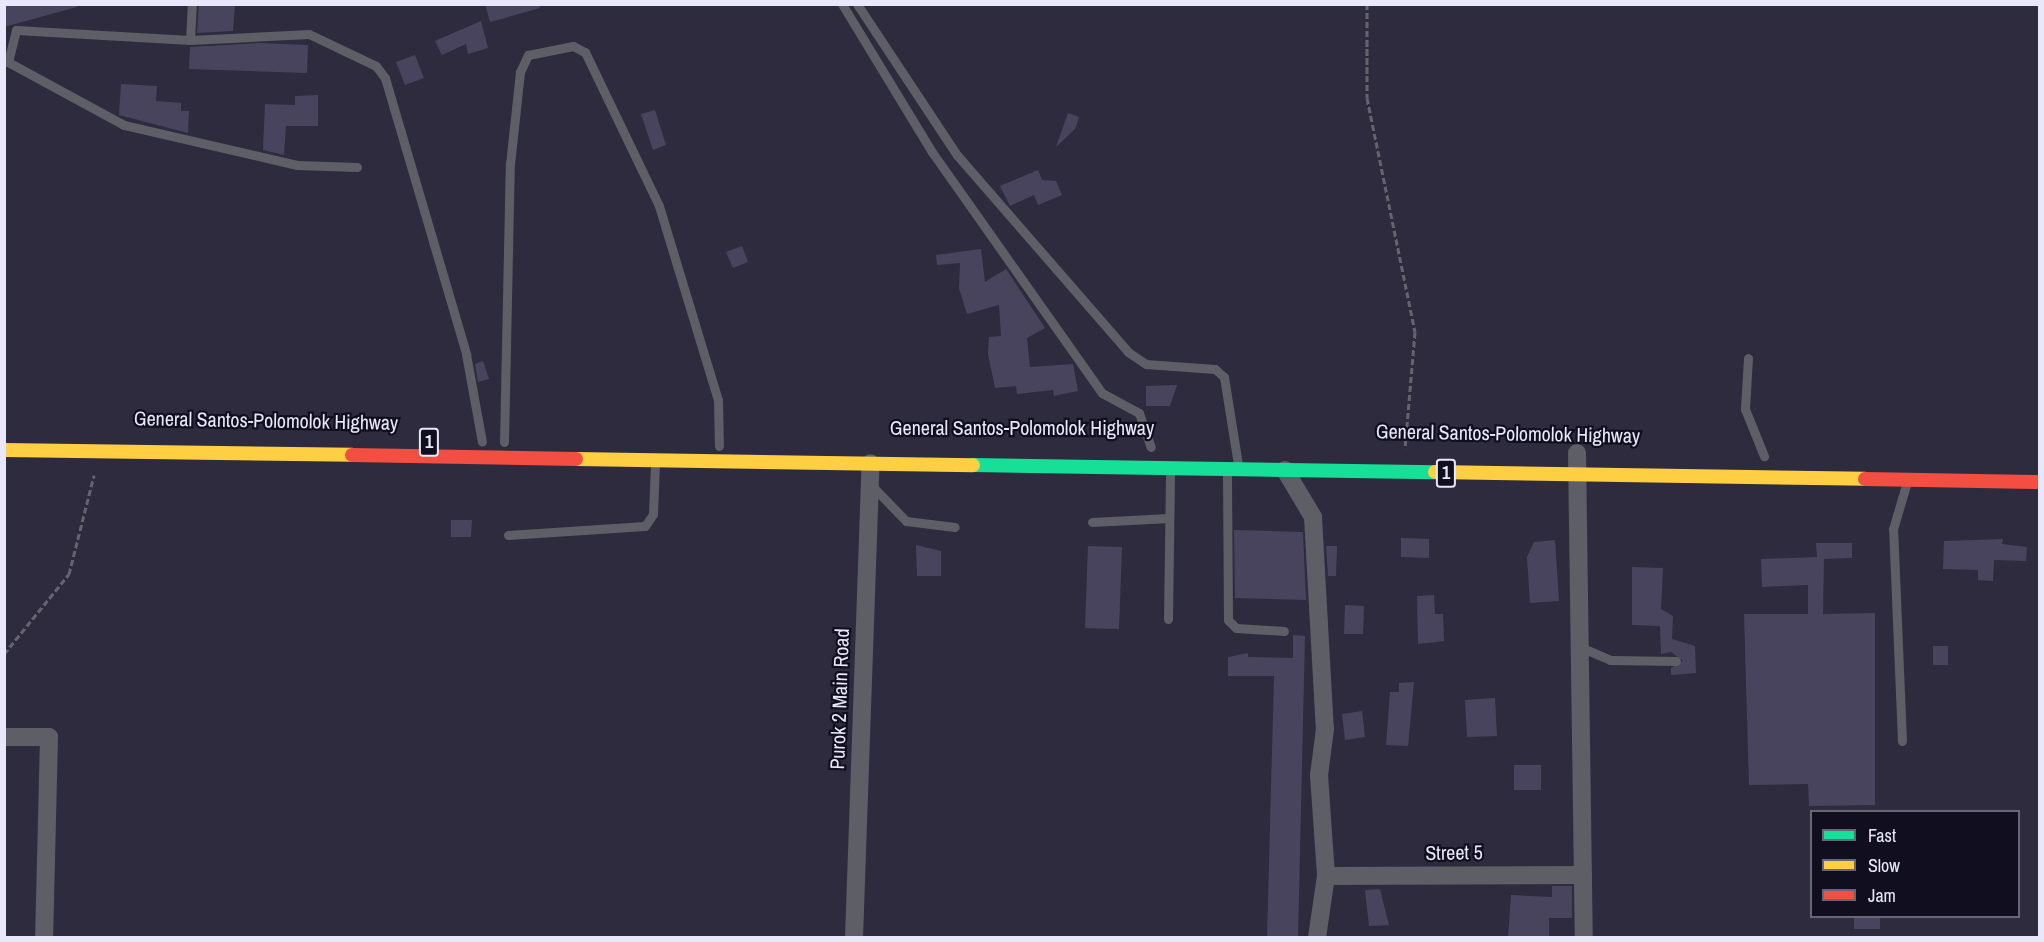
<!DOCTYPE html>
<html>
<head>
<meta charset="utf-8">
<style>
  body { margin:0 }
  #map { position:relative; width:2044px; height:942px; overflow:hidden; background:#2e2b3e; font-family:"Archivo Narrow",sans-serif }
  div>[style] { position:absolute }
  .building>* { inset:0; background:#49445d }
  .path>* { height:3px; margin-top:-1.5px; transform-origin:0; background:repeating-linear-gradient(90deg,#64636e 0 6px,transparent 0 9px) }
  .lane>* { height:9px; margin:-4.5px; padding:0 4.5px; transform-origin:4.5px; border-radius:4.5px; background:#5e5e66 }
  .street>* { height:18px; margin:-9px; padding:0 9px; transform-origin:9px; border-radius:9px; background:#5e5e66 }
  .fast>* { height:14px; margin:-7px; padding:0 7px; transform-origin:7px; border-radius:7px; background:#16e098 }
  .slow>* { height:14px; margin:-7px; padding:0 7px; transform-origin:7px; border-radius:7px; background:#ffcf43 }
  .jam>* { height:14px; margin:-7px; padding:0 7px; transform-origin:7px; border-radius:7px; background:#f24e42 }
  span { translate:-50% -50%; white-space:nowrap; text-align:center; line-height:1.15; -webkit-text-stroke:4.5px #110f1f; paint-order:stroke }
  .shield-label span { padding:2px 4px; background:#110f1f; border:2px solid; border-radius:4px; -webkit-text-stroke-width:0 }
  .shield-label { font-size:18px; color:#e9e8fb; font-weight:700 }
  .street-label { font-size:20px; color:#e9e8fb }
  .frame { position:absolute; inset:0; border:6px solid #e9e8fb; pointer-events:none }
  .legend { position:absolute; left:1810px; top:810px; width:210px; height:108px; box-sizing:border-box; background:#110f1f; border:2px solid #676677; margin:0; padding:8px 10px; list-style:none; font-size:18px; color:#e9e8fb }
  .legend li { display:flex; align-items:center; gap:12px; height:30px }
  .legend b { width:30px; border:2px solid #676677 }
</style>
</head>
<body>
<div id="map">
  <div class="building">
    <i style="clip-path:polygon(4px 4px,77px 4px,77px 7px,4px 27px)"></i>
    <i style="clip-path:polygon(199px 4px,235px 4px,233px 31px,197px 33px)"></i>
    <i style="clip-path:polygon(485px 4px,539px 4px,540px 8px,490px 22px)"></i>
    <i style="clip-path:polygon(481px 21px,488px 48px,468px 54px,466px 44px,442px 55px,435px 41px)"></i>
    <i style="clip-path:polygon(259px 43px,308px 45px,307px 73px,189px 69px,190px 47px)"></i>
    <i style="clip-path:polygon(415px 55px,424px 78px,405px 85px,396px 62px)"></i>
    <i style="clip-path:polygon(121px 84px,157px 86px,156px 101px,181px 103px,181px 111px,189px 111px,188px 133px,119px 115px)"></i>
    <i style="clip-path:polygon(318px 95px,318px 126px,286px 126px,284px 155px,263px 150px,265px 104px,295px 105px,295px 96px)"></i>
    <i style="clip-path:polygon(655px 110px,666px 145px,653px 150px,641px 114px)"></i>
    <i style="clip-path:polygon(1068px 113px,1079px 117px,1075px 129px,1056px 147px)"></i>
    <i style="clip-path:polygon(1038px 170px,1042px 180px,1056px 181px,1062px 195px,1038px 205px,1034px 195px,1010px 206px,1000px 186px)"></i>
    <i style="clip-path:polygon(742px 246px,748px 262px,733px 268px,726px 252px)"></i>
    <i style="clip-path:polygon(981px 249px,985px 282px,1006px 269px,1045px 328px,1027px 338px,1030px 367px,1073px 364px,1078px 391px,1054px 396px,1053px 390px,1017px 394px,1016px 386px,995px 388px,988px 354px,989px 337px,1001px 336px,999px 305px,967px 314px,959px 288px,960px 263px,937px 265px,936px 255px)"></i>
    <i style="clip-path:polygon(483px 361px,489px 379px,478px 382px,475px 364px)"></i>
    <i style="clip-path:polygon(1177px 385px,1170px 406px,1146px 406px,1146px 386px)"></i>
    <i style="clip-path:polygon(451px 520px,472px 520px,471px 537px,451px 537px)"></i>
    <i style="clip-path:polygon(1234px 530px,1303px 532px,1306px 600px,1235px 598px)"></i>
    <i style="clip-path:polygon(1401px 538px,1429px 539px,1429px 558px,1401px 557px)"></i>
    <i style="clip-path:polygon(2003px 539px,2002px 544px,2027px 547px,2026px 561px,1994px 560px,1993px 581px,1978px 580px,1978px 570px,1943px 569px,1944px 541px)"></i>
    <i style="clip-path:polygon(1555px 540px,1559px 601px,1530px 603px,1527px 557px,1534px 542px)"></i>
    <i style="clip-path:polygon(1816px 543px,1852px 543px,1852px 558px,1824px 559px,1823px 614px,1875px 613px,1875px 805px,1809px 806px,1808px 784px,1749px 785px,1744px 614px,1808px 614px,1808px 585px,1762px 587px,1761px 559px,1817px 557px)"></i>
    <i style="clip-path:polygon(916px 545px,941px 551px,941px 576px,917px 576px)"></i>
    <i style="clip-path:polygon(1088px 546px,1122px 547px,1119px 629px,1085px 628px)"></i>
    <i style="clip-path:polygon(1326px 546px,1337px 546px,1336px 576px,1328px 576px)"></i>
    <i style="clip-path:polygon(1632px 567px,1663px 568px,1661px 609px,1673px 616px,1672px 639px,1695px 646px,1696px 673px,1671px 675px,1671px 668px,1683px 661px,1671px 652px,1661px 654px,1660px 626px,1632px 625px)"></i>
    <i style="clip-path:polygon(1434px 595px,1435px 614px,1443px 614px,1444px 641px,1418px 644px,1417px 596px)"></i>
    <i style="clip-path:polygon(1345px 605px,1364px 606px,1363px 634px,1344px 634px)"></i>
    <i style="clip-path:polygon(1293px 635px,1305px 636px,1298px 938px,1267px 938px,1274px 676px,1228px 676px,1228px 657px,1248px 653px,1248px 657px,1293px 658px)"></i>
    <i style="clip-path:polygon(1933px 646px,1948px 646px,1948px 665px,1933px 665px)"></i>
    <i style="clip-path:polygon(1414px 682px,1408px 746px,1386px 745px,1390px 692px,1399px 692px,1399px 683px)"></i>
    <i style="clip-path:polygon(1495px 698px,1497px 736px,1467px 737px,1465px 700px)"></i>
    <i style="clip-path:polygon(1362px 711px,1365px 737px,1345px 740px,1342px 714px)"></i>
    <i style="clip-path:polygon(1514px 765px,1541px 765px,1541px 790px,1514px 790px)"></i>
    <i style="clip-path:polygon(1552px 886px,1572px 886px,1572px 918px,1549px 918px,1549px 938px,1508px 938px,1511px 895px,1552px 897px)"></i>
    <i style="clip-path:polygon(1380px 889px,1389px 925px,1369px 926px,1365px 890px)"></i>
    <i style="clip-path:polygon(1854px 916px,1880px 916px,1880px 929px,1854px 929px)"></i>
  </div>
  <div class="path">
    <i style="left:1367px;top:4px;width:94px;rotate:90deg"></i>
    <i style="left:1367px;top:98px;width:239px;rotate:78.4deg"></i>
    <i style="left:1415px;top:332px;width:117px;rotate:94.9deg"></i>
    <i style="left:4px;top:654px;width:103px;rotate:-50.9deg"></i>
    <i style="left:69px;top:574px;width:102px;rotate:-75.8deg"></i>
  </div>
  <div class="lane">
    <i style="left:842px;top:4px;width:173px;rotate:58.7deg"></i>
    <i style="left:932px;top:152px;width:295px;rotate:54.8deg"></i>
    <i style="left:1102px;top:393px;width:42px;rotate:28.4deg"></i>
    <i style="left:1139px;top:413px;width:36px;rotate:71deg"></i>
    <i style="left:857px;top:4px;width:181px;rotate:56.5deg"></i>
    <i style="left:957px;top:155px;width:261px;rotate:49deg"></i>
    <i style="left:1128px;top:352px;width:22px;rotate:34deg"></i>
    <i style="left:1146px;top:364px;width:69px;rotate:4.1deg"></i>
    <i style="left:1215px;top:369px;width:12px;rotate:42deg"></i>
    <i style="left:1224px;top:377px;width:88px;rotate:80.9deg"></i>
    <i style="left:190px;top:40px;width:36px;rotate:-87deg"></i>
    <i style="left:357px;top:167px;width:60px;rotate:-178.1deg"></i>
    <i style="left:297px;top:165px;width:178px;rotate:-167deg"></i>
    <i style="left:124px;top:125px;width:132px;rotate:-151.5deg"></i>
    <i style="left:8px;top:62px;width:33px;rotate:-76deg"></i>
    <i style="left:16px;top:30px;width:174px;rotate:3.3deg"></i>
    <i style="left:190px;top:40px;width:119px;rotate:-2.9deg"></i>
    <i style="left:309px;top:34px;width:74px;rotate:25.5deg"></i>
    <i style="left:376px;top:66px;width:15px;rotate:53deg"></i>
    <i style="left:385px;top:78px;width:288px;rotate:73.6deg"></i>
    <i style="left:466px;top:354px;width:89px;rotate:79.7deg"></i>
    <i style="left:1748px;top:358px;width:51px;rotate:93.4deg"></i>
    <i style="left:1745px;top:409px;width:51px;rotate:68deg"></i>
    <i style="left:504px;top:442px;width:278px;rotate:-88.8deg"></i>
    <i style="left:510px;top:164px;width:93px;rotate:-83.8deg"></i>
    <i style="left:520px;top:72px;width:19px;rotate:-65deg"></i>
    <i style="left:528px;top:55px;width:46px;rotate:-11.3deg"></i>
    <i style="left:573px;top:46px;width:13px;rotate:27deg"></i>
    <i style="left:585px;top:52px;width:171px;rotate:64.3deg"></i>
    <i style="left:659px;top:206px;width:203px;rotate:73.1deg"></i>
    <i style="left:718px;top:400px;width:46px;rotate:88.8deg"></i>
    <i style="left:1227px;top:476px;width:144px;rotate:89.6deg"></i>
    <i style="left:1228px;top:620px;width:11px;rotate:45deg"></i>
    <i style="left:1236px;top:628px;width:48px;rotate:3.6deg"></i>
    <i style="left:872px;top:486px;width:49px;rotate:45.8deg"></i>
    <i style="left:906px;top:521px;width:49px;rotate:7deg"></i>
    <i style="left:1092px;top:522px;width:77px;rotate:-3deg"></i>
    <i style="left:508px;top:535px;width:137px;rotate:-3.8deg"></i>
    <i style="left:645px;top:526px;width:14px;rotate:-56deg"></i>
    <i style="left:653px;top:514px;width:50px;rotate:-87.7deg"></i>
    <i style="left:1168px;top:619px;width:146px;rotate:-89.2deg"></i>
    <i style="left:1580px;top:647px;width:33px;rotate:23deg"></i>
    <i style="left:1610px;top:660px;width:66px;rotate:0.9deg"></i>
    <i style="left:1902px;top:741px;width:212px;rotate:-92.4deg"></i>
    <i style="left:1893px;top:529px;width:46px;rotate:-73.5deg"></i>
  </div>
  <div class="street">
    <i style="left:1577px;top:453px;width:485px;rotate:89.2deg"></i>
    <i style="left:1285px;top:470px;width:55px;rotate:59.2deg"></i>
    <i style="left:1313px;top:517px;width:212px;rotate:86.8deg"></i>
    <i style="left:1325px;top:729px;width:46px;rotate:97.4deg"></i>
    <i style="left:1319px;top:775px;width:101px;rotate:86deg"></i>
    <i style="left:1326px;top:876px;width:63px;rotate:98.3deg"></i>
    <i style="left:4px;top:737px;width:45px"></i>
    <i style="left:49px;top:737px;width:201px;rotate:91.4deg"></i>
    <i style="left:1326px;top:876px;width:257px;rotate:-0.2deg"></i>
    <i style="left:854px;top:938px;width:475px;rotate:-88deg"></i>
  </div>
  <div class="fast">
    <i style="left:973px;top:465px;width:462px;rotate:0.9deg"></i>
  </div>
  <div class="slow">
    <i style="left:4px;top:450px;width:348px;rotate:0.8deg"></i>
    <i style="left:576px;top:459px;width:397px;rotate:0.9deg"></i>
    <i style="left:1435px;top:472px;width:430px;rotate:0.9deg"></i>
  </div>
  <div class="jam">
    <i style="left:352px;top:455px;width:224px;rotate:1deg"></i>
    <i style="left:1865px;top:479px;width:175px;rotate:1deg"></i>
  </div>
  <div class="shield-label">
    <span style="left:429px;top:442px">1</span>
    <span style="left:1446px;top:473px">1</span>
  </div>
  <div class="street-label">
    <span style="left:266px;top:420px;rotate:1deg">General Santos-Polomolok Highway</span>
    <span style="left:1022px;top:427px">General Santos-Polomolok Highway</span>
    <span style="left:1508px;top:433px;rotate:1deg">General Santos-Polomolok Highway</span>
    <span style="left:839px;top:699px;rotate:-88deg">Purok 2 Main Road</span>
    <span style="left:1454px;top:852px;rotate:-1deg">Street 5</span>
  </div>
  <div class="frame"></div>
  <ul class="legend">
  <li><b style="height:8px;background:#16e098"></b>Fast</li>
  <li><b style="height:8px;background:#ffcf43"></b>Slow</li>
  <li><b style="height:8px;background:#f24e42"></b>Jam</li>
  </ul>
</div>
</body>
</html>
